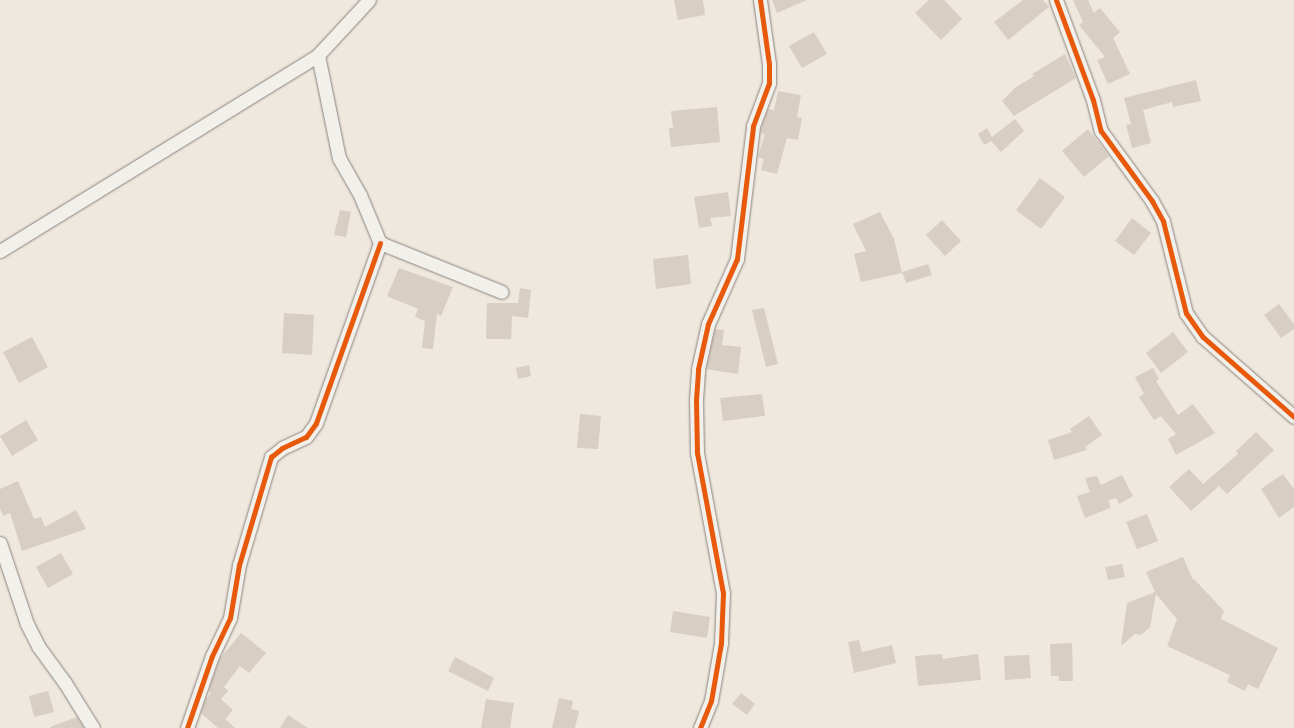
<!DOCTYPE html>
<html>
<head>
<meta charset="utf-8">
<style>
  body { margin:0 }
  #map { position:relative; width:1294px; height:728px; overflow:hidden; background:#eee8de; font-family:Sriracha,sans-serif }
  div>[style] { position:absolute }
  .building>* { inset:0; background:#d9cec3 }
  .roads { filter:drop-shadow(0 0 1px #8c817f) drop-shadow(0 0 1px #8c817f) }
  .minor>* { height:13px; margin:-6.5px; padding:0 6.5px; transform-origin:6.5px; border-radius:6.5px; background:#f1f0eb }
  .cycleway>* { height:5px; margin:-2.5px; padding:0 2.5px; transform-origin:2.5px; border-radius:2.5px; background:#e8590c }
  span { translate:-50% -50%; white-space:nowrap; text-align:center; line-height:1.15; -webkit-text-stroke:3px #f7f3e8; paint-order:stroke }
</style>
</head>
<body>
<div id="map">
  <div class="building">
    <i style="clip-path:polygon(674px 0,703px 0,705px 15px,678px 20px)"></i>
    <i style="clip-path:polygon(772px 0,807px 0,777px 13px)"></i>
    <i style="clip-path:polygon(929px 0,944px 0,962px 19px,941px 40px,915px 13px)"></i>
    <i style="clip-path:polygon(1023px 0,1043px 0,1049px 7px,1008px 40px,994px 22px)"></i>
    <i style="clip-path:polygon(1073px 0,1088px 0,1094px 13px,1100px 8px,1120px 32px,1113px 38px,1130px 74px,1108px 84px,1097px 60px,1105px 57px,1079px 25px,1083px 22px)"></i>
    <i style="clip-path:polygon(814px 32px,827px 54px,802px 68px,789px 46px)"></i>
    <i style="clip-path:polygon(1065px 54px,1076px 78px,1014px 116px,1002px 101px,1015px 88px,1034px 76px,1032px 74px)"></i>
    <i style="clip-path:polygon(1196px 80px,1201px 101px,1173px 107px,1172px 102px,1143px 110px,1151px 143px,1132px 148px,1126px 125px,1131px 124px,1124px 98px)"></i>
    <i style="clip-path:polygon(778px 91px,801px 95px,797px 117px,802px 118px,798px 140px,787px 138px,777px 174px,761px 170px,764px 159px,758px 157px,765px 134px,761px 133px,763px 122px,768px 109px,774px 110px)"></i>
    <i style="clip-path:polygon(717px 107px,720px 142px,671px 147px,669px 128px,673px 128px,671px 111px)"></i>
    <i style="clip-path:polygon(1015px 119px,1024px 131px,1001px 152px,991px 141px,984px 145px,978px 134px,987px 128px,992px 137px)"></i>
    <i style="clip-path:polygon(1088px 129px,1109px 156px,1084px 177px,1062px 151px)"></i>
    <i style="clip-path:polygon(1040px 178px,1065px 197px,1041px 229px,1016px 210px)"></i>
    <i style="clip-path:polygon(728px 192px,731px 216px,710px 218px,712px 226px,699px 228px,694px 197px)"></i>
    <i style="clip-path:polygon(340px 210px,351px 212px,346px 237px,334px 235px)"></i>
    <i style="clip-path:polygon(880px 212px,894px 239px,902px 273px,861px 282px,854px 254px,866px 251px,853px 224px)"></i>
    <i style="clip-path:polygon(1132px 218px,1151px 233px,1134px 255px,1115px 241px)"></i>
    <i style="clip-path:polygon(942px 220px,961px 241px,945px 256px,926px 235px)"></i>
    <i style="clip-path:polygon(688px 255px,691px 284px,656px 289px,653px 259px)"></i>
    <i style="clip-path:polygon(928px 264px,932px 275px,906px 283px,902px 272px)"></i>
    <i style="clip-path:polygon(399px 268px,453px 287px,441px 316px,437px 314px,433px 349px,422px 348px,425px 321px,415px 317px,418px 309px,387px 296px)"></i>
    <i style="clip-path:polygon(520px 288px,531px 290px,528px 318px,512px 316px,511px 339px,486px 339px,487px 303px,518px 303px)"></i>
    <i style="clip-path:polygon(1279px 304px,1294px 324px,1294px 329px,1281px 338px,1264px 315px)"></i>
    <i style="clip-path:polygon(764px 308px,778px 364px,766px 367px,752px 310px)"></i>
    <i style="clip-path:polygon(284px 313px,314px 315px,312px 355px,282px 353px)"></i>
    <i style="clip-path:polygon(715px 329px,724px 330px,722px 345px,741px 347px,738px 374px,706px 369px)"></i>
    <i style="clip-path:polygon(1173px 332px,1188px 352px,1161px 373px,1146px 353px)"></i>
    <i style="clip-path:polygon(32px 337px,48px 367px,19px 383px,3px 352px)"></i>
    <i style="clip-path:polygon(529px 365px,531px 376px,518px 379px,516px 368px)"></i>
    <i style="clip-path:polygon(1153px 368px,1159px 379px,1156px 381px,1178px 415px,1193px 404px,1215px 433px,1176px 455px,1168px 439px,1176px 434px,1161px 416px,1154px 420px,1139px 397px,1144px 394px,1135px 377px)"></i>
    <i style="clip-path:polygon(762px 394px,765px 416px,723px 421px,720px 398px)"></i>
    <i style="clip-path:polygon(580px 414px,601px 416px,598px 449px,577px 448px)"></i>
    <i style="clip-path:polygon(1089px 416px,1102px 435px,1085px 447px,1087px 450px,1054px 460px,1048px 440px,1072px 432px,1070px 429px)"></i>
    <i style="clip-path:polygon(26px 420px,38px 440px,12px 456px,0 436px)"></i>
    <i style="clip-path:polygon(1256px 432px,1274px 450px,1227px 494px,1219px 486px,1191px 511px,1169px 487px,1189px 469px,1203px 484px,1238px 454px,1236px 451px)"></i>
    <i style="clip-path:polygon(1283px 474px,1294px 489px,1294px 507px,1279px 518px,1261px 489px)"></i>
    <i style="clip-path:polygon(1122px 475px,1133px 496px,1119px 504px,1116px 498px,1109px 500px,1110px 508px,1085px 518px,1077px 496px,1090px 492px,1085px 478px,1097px 476px,1101px 485px)"></i>
    <i style="clip-path:polygon(18px 481px,34px 519px,41px 517px,45px 527px,76px 510px,86px 529px,22px 551px,10px 513px,3px 516px,0 508px,0 489px)"></i>
    <i style="clip-path:polygon(1147px 514px,1158px 541px,1137px 549px,1126px 522px)"></i>
    <i style="clip-path:polygon(61px 553px,73px 574px,48px 588px,36px 567px)"></i>
    <i style="clip-path:polygon(1183px 557px,1193px 580px,1194px 579px,1224px 611px,1221px 619px,1278px 648px,1258px 689px,1248px 684px,1245px 691px,1227px 682px,1230px 675px,1167px 646px,1177px 619px,1156px 594px,1150px 627px,1141px 635px,1135px 634px,1121px 646px,1127px 603px,1155px 592px,1146px 572px)"></i>
    <i style="clip-path:polygon(1122px 564px,1125px 577px,1108px 580px,1105px 567px)"></i>
    <i style="clip-path:polygon(673px 611px,710px 617px,707px 638px,670px 632px)"></i>
    <i style="clip-path:polygon(241px 633px,266px 653px,249px 673px,240px 666px,224px 687px,228px 691px,221px 699px,233px 710px,225px 719px,235px 728px,218px 728px,201px 713px,206px 699px,211px 693px,209px 690px,219px 660px)"></i>
    <i style="clip-path:polygon(859px 640px,862px 652px,892px 645px,896px 663px,854px 673px,848px 642px)"></i>
    <i style="clip-path:polygon(1072px 643px,1073px 681px,1059px 681px,1059px 676px,1051px 676px,1050px 644px)"></i>
    <i style="clip-path:polygon(942px 654px,943px 659px,978px 654px,981px 680px,918px 686px,915px 656px)"></i>
    <i style="clip-path:polygon(1029px 655px,1031px 678px,1005px 680px,1004px 656px)"></i>
    <i style="clip-path:polygon(455px 657px,494px 678px,488px 691px,448px 671px)"></i>
    <i style="clip-path:polygon(48px 691px,54px 712px,34px 717px,29px 696px)"></i>
    <i style="clip-path:polygon(741px 693px,755px 704px,747px 715px,732px 704px)"></i>
    <i style="clip-path:polygon(559px 698px,573px 701px,571px 709px,579px 711px,575px 728px,552px 728px)"></i>
    <i style="clip-path:polygon(486px 699px,514px 703px,510px 728px,481px 728px)"></i>
    <i style="clip-path:polygon(288px 715px,308px 728px,280px 728px)"></i>
    <i style="clip-path:polygon(77px 717px,84px 728px,50px 728px,50px 727px)"></i>
  </div>
  <div class="roads">
    <div class="minor">
      <i style="left:1056px;top:0;width:107px;rotate:69.7deg"></i>
      <i style="left:1093px;top:100px;width:32px;rotate:76deg"></i>
      <i style="left:1101px;top:131px;width:87px;rotate:53.9deg"></i>
      <i style="left:1152px;top:201px;width:23px;rotate:61deg"></i>
      <i style="left:1163px;top:221px;width:95px;rotate:76deg"></i>
      <i style="left:1186px;top:313px;width:29px;rotate:55deg"></i>
      <i style="left:1203px;top:337px;width:121px;rotate:41.3deg"></i>
      <i style="left:318px;top:55px;width:105px;rotate:78.5deg"></i>
      <i style="left:339px;top:158px;width:43px;rotate:60.4deg"></i>
      <i style="left:360px;top:195px;width:52px;rotate:67.4deg"></i>
      <i style="left:380px;top:243px;width:131px;rotate:21.9deg"></i>
      <i style="left:0;top:251px;width:374px;rotate:-31.6deg"></i>
      <i style="left:318px;top:55px;width:75px;rotate:-47.2deg"></i>
      <i style="left:0;top:543px;width:85px;rotate:71.6deg"></i>
      <i style="left:27px;top:624px;width:25px;rotate:63deg"></i>
      <i style="left:38px;top:646px;width:46px;rotate:53.9deg"></i>
      <i style="left:65px;top:683px;width:53px;rotate:58.1deg"></i>
      <i style="left:187px;top:728px;width:76px;rotate:-70.9deg"></i>
      <i style="left:212px;top:656px;width:42px;rotate:-64.7deg"></i>
      <i style="left:230px;top:618px;width:54px;rotate:-80.4deg"></i>
      <i style="left:239px;top:565px;width:113px;rotate:-73.5deg"></i>
      <i style="left:271px;top:457px;width:14px;rotate:-39deg"></i>
      <i style="left:282px;top:448px;width:26px;rotate:-25deg"></i>
      <i style="left:306px;top:437px;width:17px;rotate:-54deg"></i>
      <i style="left:316px;top:423px;width:191px;rotate:-70.4deg"></i>
      <i style="left:700px;top:728px;width:29px;rotate:-68deg"></i>
      <i style="left:711px;top:701px;width:59px;rotate:-80.2deg"></i>
      <i style="left:721px;top:643px;width:50px;rotate:-87.7deg"></i>
      <i style="left:723px;top:593px;width:142px;rotate:-100.5deg"></i>
      <i style="left:697px;top:453px;width:53px;rotate:-91.1deg"></i>
      <i style="left:696px;top:400px;width:31px;rotate:-86deg"></i>
      <i style="left:698px;top:369px;width:46px;rotate:-77.5deg"></i>
      <i style="left:708px;top:324px;width:71px;rotate:-66deg"></i>
      <i style="left:737px;top:259px;width:134px;rotate:-83.1deg"></i>
      <i style="left:753px;top:126px;width:46px;rotate:-69.6deg"></i>
      <i style="left:769px;top:83px;width:19px;rotate:-90deg"></i>
      <i style="left:769px;top:64px;width:65px;rotate:-98deg"></i>
    </div>
  </div>
  <div class="cycleway">
    <i style="left:1056px;top:0;width:107px;rotate:69.7deg"></i>
    <i style="left:1093px;top:100px;width:32px;rotate:76deg"></i>
    <i style="left:1101px;top:131px;width:87px;rotate:53.9deg"></i>
    <i style="left:1152px;top:201px;width:23px;rotate:61deg"></i>
    <i style="left:1163px;top:221px;width:95px;rotate:76deg"></i>
    <i style="left:1186px;top:313px;width:29px;rotate:55deg"></i>
    <i style="left:1203px;top:337px;width:121px;rotate:41.3deg"></i>
    <i style="left:187px;top:728px;width:76px;rotate:-70.9deg"></i>
    <i style="left:212px;top:656px;width:42px;rotate:-64.7deg"></i>
    <i style="left:230px;top:618px;width:54px;rotate:-80.4deg"></i>
    <i style="left:239px;top:565px;width:113px;rotate:-73.5deg"></i>
    <i style="left:271px;top:457px;width:14px;rotate:-39deg"></i>
    <i style="left:282px;top:448px;width:26px;rotate:-25deg"></i>
    <i style="left:306px;top:437px;width:17px;rotate:-54deg"></i>
    <i style="left:316px;top:423px;width:191px;rotate:-70.4deg"></i>
    <i style="left:700px;top:728px;width:29px;rotate:-68deg"></i>
    <i style="left:711px;top:701px;width:59px;rotate:-80.2deg"></i>
    <i style="left:721px;top:643px;width:50px;rotate:-87.7deg"></i>
    <i style="left:723px;top:593px;width:142px;rotate:-100.5deg"></i>
    <i style="left:697px;top:453px;width:53px;rotate:-91.1deg"></i>
    <i style="left:696px;top:400px;width:31px;rotate:-86deg"></i>
    <i style="left:698px;top:369px;width:46px;rotate:-77.5deg"></i>
    <i style="left:708px;top:324px;width:71px;rotate:-66deg"></i>
    <i style="left:737px;top:259px;width:134px;rotate:-83.1deg"></i>
    <i style="left:753px;top:126px;width:46px;rotate:-69.6deg"></i>
    <i style="left:769px;top:83px;width:19px;rotate:-90deg"></i>
    <i style="left:769px;top:64px;width:65px;rotate:-98deg"></i>
  </div>
</div>
</body>
</html>
